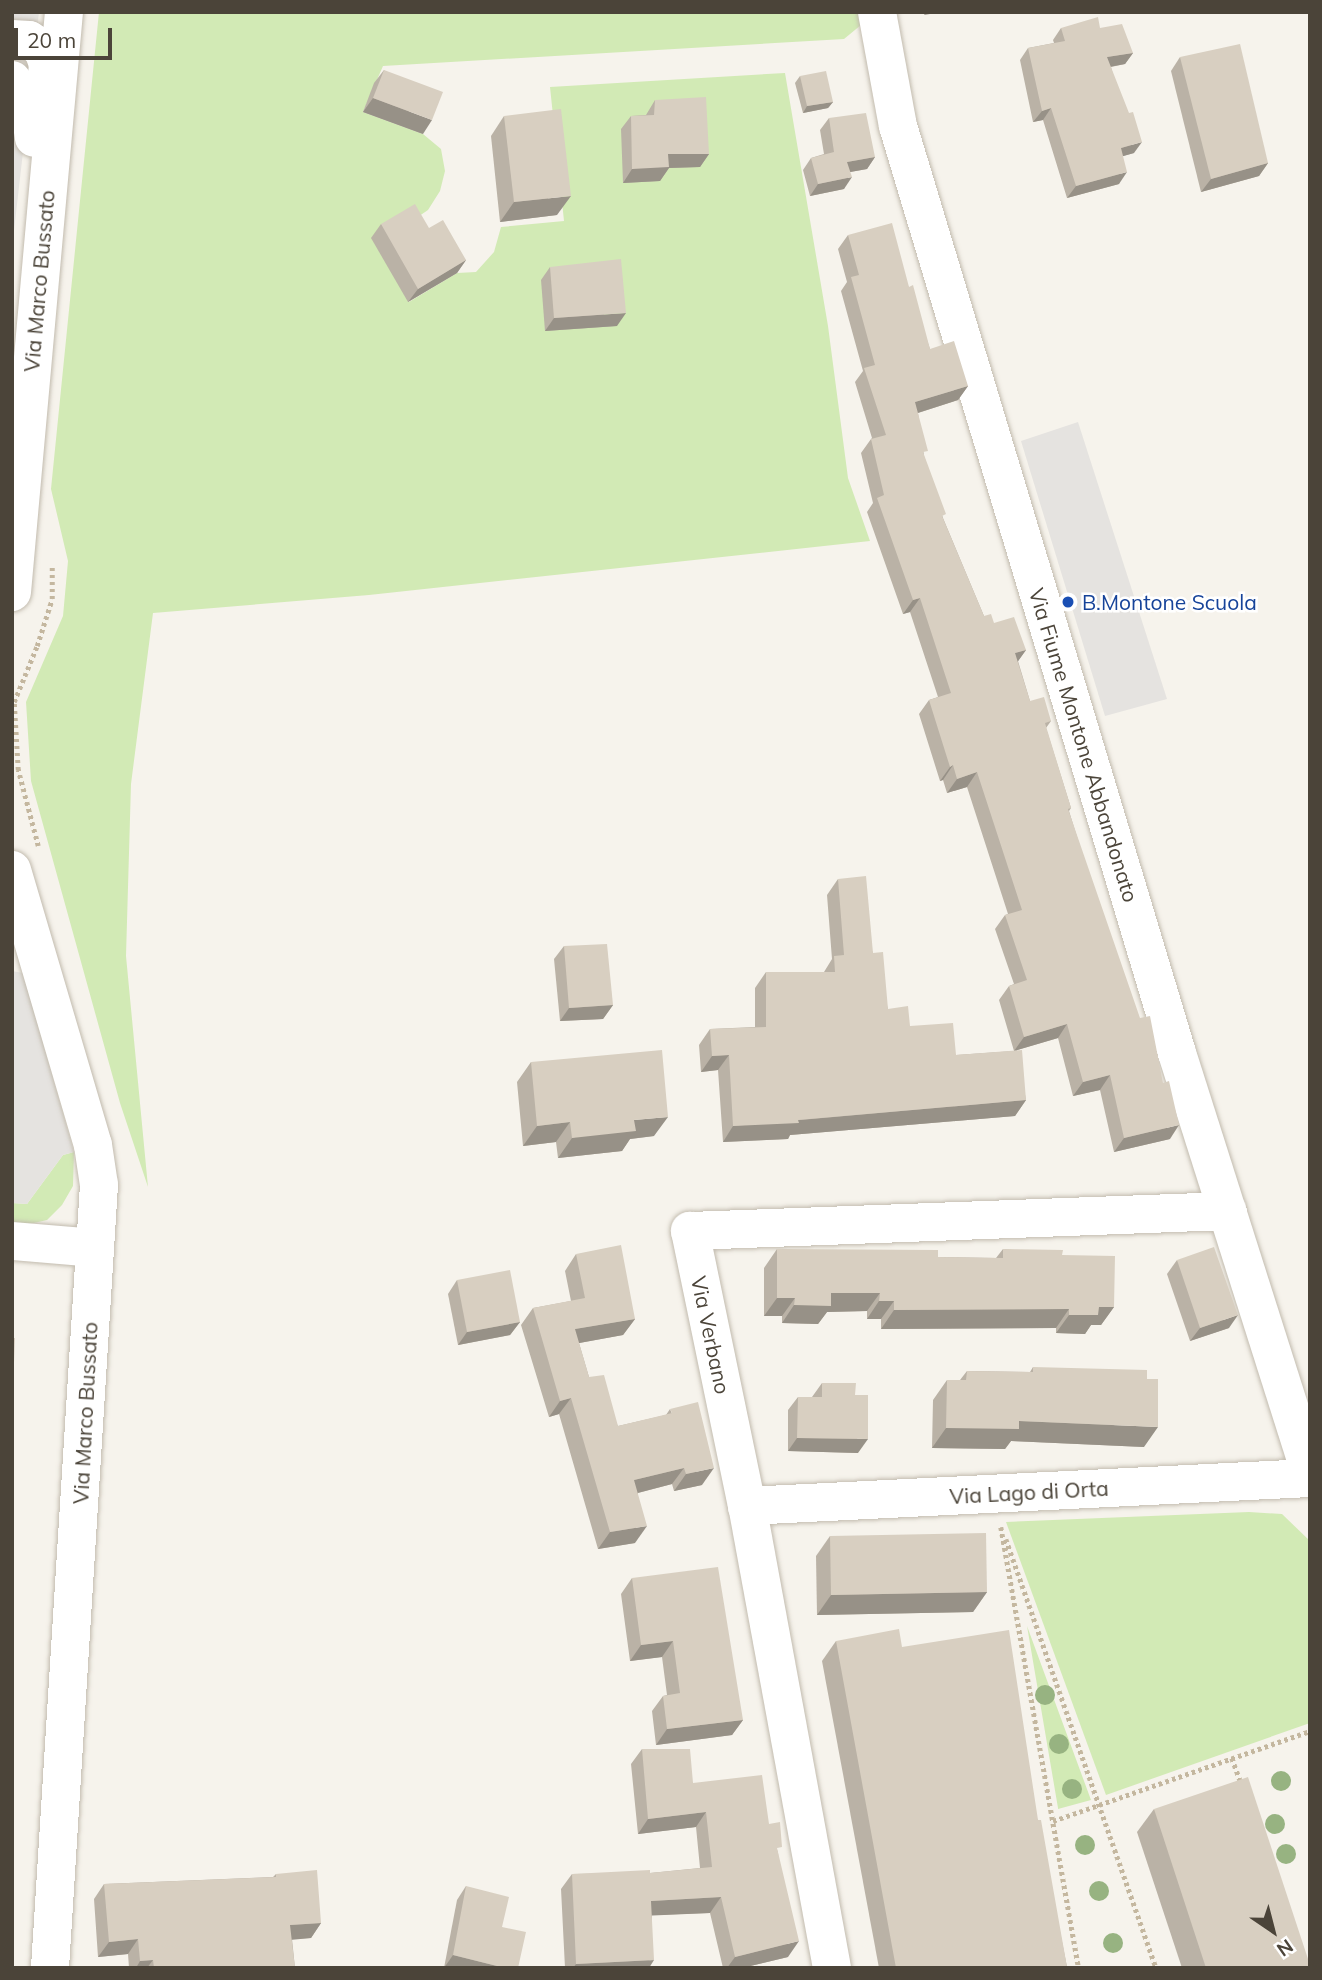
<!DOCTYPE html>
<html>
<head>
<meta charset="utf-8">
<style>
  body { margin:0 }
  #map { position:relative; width:1322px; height:1980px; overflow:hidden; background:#f6f3ec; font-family:Mulish,sans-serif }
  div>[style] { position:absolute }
  .green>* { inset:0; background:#d2eab5 }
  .parking>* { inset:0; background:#e5e3e0 }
  .path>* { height:4.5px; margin-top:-2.25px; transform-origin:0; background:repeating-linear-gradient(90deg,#c4b79f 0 3.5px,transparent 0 7px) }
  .roads { filter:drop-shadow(0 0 2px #c2bbae) drop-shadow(0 0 2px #c2bbae) }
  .minor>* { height:38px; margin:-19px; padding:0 19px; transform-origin:19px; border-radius:19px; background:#fff }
  .trees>* { width:20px; height:20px; margin:-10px; border-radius:50%; background:#97b381 }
  .wall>* { inset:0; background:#bab2a6 }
  .shaded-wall>* { inset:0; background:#979187 }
  .building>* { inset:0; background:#d8cfc1 }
  .dots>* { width:19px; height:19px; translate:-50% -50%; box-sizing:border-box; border:4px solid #fff; border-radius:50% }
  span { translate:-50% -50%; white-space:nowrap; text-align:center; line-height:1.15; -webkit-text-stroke:5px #fff; paint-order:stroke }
  .street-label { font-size:21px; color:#4b4439 }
  .transit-label { font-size:21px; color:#164399 }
  .left { translate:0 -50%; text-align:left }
  .frame { position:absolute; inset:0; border:14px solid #4b4439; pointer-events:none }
  .north { position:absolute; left:1238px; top:1896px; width:70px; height:70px; -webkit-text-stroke:5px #fff; paint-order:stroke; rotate:145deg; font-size:19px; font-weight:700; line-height:28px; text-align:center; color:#4b4439 }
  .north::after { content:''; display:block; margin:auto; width:24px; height:32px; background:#4b4439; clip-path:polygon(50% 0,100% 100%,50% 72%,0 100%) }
  .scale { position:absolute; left:14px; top:28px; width:98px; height:32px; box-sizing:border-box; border:4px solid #4b4439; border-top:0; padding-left:9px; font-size:21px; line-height:24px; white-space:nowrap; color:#4b4439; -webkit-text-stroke:5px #fff; paint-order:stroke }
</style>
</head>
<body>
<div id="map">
  <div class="green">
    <i style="clip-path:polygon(99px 12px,859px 12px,861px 25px,844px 39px,383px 66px,363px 112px,423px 134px,441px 149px,445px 171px,440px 191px,428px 210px,409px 223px,409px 302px,457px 273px,476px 272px,494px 252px,501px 227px,564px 221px,550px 87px,785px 73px,828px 326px,848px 478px,870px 541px,369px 595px,153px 613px,131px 784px,126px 956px,148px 1187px,120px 1103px,31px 781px,26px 702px,63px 616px,68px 561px,51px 489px)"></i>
    <i style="clip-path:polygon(74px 1152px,73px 1186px,62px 1205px,47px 1220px,12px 1228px,12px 1203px,27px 1204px,63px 1155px)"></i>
    <i style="clip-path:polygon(1249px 1512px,1282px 1514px,1310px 1541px,1310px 1723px,1106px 1795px,1006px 1522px)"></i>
    <i style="clip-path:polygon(1027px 1626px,1091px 1800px,1058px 1809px,1058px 1808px)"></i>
  </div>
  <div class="parking">
    <i style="clip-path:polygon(12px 12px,39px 12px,12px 248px)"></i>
    <i style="clip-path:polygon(1078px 422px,1167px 699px,1105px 716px,1021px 441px)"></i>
    <i style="clip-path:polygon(12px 971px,23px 973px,74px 1152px,63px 1155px,27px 1204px,12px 1203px)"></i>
  </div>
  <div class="path">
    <i style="left:38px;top:846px;width:79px;rotate:-104.7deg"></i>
    <i style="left:18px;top:770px;width:68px;rotate:-93.4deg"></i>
    <i style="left:14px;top:702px;width:61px;rotate:-67.7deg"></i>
    <i style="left:37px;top:646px;width:49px;rotate:-72.3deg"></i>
    <i style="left:52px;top:599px;width:32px;rotate:-90deg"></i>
    <i style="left:1001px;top:1527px;width:448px;rotate:80deg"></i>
    <i style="left:1006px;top:1539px;width:454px;rotate:70.7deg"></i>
    <i style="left:1232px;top:1758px;width:30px;rotate:70deg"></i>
    <i style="left:1053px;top:1821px;width:272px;rotate:-19.3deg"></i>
  </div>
  <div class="roads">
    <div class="minor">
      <i style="left:877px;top:12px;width:116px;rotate:79.6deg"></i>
      <i style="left:898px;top:126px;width:968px;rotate:73.25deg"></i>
      <i style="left:1177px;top:1053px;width:441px;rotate:72.4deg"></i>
      <i style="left:12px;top:39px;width:17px;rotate:3deg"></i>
      <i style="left:29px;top:40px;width:15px;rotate:32deg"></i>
      <i style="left:42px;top:48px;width:17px;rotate:69deg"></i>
      <i style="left:48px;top:64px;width:25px;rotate:95deg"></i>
      <i style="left:12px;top:80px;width:29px;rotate:54deg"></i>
      <i style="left:29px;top:103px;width:35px;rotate:82deg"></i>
      <i style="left:12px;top:592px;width:582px;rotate:-84.88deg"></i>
      <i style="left:12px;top:870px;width:287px;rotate:73.6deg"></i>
      <i style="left:93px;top:1145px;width:40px;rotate:81.5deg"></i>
      <i style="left:99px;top:1185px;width:785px;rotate:93.58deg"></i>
      <i style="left:12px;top:1241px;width:83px;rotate:4.8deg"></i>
      <i style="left:747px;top:1506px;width:564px;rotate:-2.85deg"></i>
      <i style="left:832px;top:1968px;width:470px;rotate:-100.4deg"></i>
      <i style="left:747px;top:1506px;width:281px;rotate:-101.7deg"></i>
      <i style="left:690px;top:1231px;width:538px;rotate:-2.13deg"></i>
    </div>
  </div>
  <div class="trees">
    <i style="left:1045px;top:1695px"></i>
    <i style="left:1059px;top:1744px"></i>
    <i style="left:1281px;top:1781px"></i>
    <i style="left:1072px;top:1789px"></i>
    <i style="left:1275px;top:1824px"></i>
    <i style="left:1085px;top:1845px"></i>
    <i style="left:1286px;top:1854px"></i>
    <i style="left:1099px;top:1891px"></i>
    <i style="left:1113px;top:1943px"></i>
  </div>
  <div class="wall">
    <i style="clip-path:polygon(1061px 28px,1100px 28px,1133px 53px,1125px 64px,1111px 67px,1134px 153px,1123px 156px,1119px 184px,1067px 198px,1043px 120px,1033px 122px,1020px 60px,1028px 48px,1054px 43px,1053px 40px)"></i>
    <i style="clip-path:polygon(1180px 57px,1268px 163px,1259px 176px,1201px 192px,1171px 71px)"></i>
    <i style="clip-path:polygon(384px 70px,423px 134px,363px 112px,374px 83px)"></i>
    <i style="clip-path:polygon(800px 76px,833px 102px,828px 108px,803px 113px,795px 83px)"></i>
    <i style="clip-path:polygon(655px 100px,709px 154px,700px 167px,669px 168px,660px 181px,623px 183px,621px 129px,631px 116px,646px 115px)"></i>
    <i style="clip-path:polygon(504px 116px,557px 215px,500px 222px,491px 136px)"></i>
    <i style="clip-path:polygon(829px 118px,875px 157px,867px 169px,850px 172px,844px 189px,810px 196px,803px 170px,811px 158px,824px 154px,820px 130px)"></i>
    <i style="clip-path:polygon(381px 224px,466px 260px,457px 273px,408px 302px,371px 238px)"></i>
    <i style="clip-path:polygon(848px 235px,909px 287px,930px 349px,968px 386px,958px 400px,918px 413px,924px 456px,943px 518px,984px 616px,1026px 650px,1018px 661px,1030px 701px,1051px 721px,1046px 728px,1071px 808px,1069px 811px,1170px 1139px,1114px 1152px,1100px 1090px,1073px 1096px,1058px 1038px,1017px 1050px,1026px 1100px,1015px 1116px,790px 1135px,788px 1139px,723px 1142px,718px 1070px,701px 1072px,699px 1045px,710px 1029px,755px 1027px,755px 988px,766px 972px,824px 972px,832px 959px,827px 895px,838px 879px,873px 953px,888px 1009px,910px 1026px,956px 1055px,1014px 1051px,999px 1000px,1009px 986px,1014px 984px,995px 929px,1005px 915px,1008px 914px,967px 787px,947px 793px,943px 780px,940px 781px,919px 714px,929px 700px,938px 697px,910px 612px,903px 614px,867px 512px,873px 503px,861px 453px,871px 439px,872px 438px,855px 382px,863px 371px,841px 291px,847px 282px,838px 249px)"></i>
    <i style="clip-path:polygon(550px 267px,617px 326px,545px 331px,541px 280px)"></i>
    <i style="clip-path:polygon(564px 946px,613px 1005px,603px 1019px,560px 1021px,554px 959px)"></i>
    <i style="clip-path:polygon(531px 1062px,654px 1136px,630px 1139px,622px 1151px,558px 1158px,556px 1142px,523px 1146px,517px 1082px)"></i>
    <i style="clip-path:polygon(777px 1249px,938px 1257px,996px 1258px,1003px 1249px,1062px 1255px,1114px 1307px,1101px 1325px,1091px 1325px,1085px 1334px,1056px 1333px,1056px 1328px,881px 1329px,881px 1319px,867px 1319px,867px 1311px,827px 1312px,818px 1324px,782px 1323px,782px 1316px,764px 1316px,764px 1268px)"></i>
    <i style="clip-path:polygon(576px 1254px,635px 1319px,623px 1335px,579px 1343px,589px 1377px,618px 1426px,666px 1415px,670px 1409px,702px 1485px,674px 1491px,672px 1484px,638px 1493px,635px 1543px,598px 1549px,559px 1414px,549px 1417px,521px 1325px,533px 1308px,571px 1301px,565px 1271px)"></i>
    <i style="clip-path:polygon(1177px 1260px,1229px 1328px,1190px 1341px,1167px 1274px)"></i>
    <i style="clip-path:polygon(457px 1280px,520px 1322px,510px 1335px,458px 1345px,448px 1294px)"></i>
    <i style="clip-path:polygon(1033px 1367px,1144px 1447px,1011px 1441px,1005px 1449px,932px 1448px,933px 1400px,947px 1380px,960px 1380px,967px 1371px,1030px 1372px)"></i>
    <i style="clip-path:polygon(822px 1383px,855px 1395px,858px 1453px,788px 1451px,788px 1410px,798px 1397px,812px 1397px)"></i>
    <i style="clip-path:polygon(830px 1536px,987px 1592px,973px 1612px,817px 1615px,816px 1556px)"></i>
    <i style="clip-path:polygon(632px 1578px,743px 1720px,732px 1735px,656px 1745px,652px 1711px,663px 1696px,667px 1695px,662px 1657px,630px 1661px,621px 1594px)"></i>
    <i style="clip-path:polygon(836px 1641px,902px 1647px,1038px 1820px,1067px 1967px,1067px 1968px,879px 1968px,822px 1661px)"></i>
    <i style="clip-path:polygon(642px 1749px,693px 1783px,769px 1824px,778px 1853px,788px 1957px,742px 1968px,723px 1968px,710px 1913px,652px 1915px,649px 1968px,565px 1968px,561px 1889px,572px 1874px,650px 1873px,700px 1868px,696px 1827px,638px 1834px,631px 1764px)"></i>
    <i style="clip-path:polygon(1154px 1809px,1310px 1966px,1309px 1968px,1182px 1968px,1137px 1832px)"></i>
    <i style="clip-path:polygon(276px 1874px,321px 1923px,311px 1938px,292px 1939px,295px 1968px,129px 1968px,128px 1954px,98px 1957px,94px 1899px,104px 1884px,273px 1877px)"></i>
    <i style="clip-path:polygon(466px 1886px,502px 1927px,518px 1968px,444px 1968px,457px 1900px)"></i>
  </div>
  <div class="shaded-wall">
    <i style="clip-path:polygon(926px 12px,942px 12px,924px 15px)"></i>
    <i style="clip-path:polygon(1133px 53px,1125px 64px,1098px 69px,1107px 57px)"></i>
    <i style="clip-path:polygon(373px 98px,432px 120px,423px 134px,363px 112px)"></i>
    <i style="clip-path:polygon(833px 102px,828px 108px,803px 113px,807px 106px)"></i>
    <i style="clip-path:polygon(1051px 108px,1043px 120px,1033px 122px,1042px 111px)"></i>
    <i style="clip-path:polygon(1142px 142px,1134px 153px,1113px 159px,1121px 148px)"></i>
    <i style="clip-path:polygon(668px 154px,709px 154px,700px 167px,669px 168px,660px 181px,623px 183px,632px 169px)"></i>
    <i style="clip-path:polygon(875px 157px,867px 169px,839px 174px,847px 162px)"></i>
    <i style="clip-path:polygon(1268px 163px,1259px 176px,1201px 192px,1211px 179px)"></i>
    <i style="clip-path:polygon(1127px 172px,1119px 184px,1067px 198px,1076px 186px)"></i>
    <i style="clip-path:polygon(852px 177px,844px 189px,810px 196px,818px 184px)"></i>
    <i style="clip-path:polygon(571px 196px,557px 215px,500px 222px,514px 202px)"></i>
    <i style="clip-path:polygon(466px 260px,457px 273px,408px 302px,418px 289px)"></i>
    <i style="clip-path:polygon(626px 313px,617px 326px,545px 331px,554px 318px)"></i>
    <i style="clip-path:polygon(968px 386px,958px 400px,905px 417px,915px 402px)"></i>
    <i style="clip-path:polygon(920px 598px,910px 612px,903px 614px,913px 600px)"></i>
    <i style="clip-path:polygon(1026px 650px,1016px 664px,1015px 653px)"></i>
    <i style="clip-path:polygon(953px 765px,943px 780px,940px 781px,950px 767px)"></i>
    <i style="clip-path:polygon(977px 772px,967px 787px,947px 793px,957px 779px)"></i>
    <i style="clip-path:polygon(613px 1005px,603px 1019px,560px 1021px,569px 1008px)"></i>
    <i style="clip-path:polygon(1067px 1024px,1058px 1038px,1014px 1051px,1024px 1037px)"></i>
    <i style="clip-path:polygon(729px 1055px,718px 1070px,701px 1072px,712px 1056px)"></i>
    <i style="clip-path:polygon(1110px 1075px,1100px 1090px,1073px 1096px,1083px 1082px)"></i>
    <i style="clip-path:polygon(1026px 1100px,1015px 1116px,790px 1135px,788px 1139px,723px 1142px,733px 1126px)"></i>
    <i style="clip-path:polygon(668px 1117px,654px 1136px,630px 1139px,622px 1151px,558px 1158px,572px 1138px,634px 1120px)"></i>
    <i style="clip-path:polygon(570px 1122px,556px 1142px,523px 1146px,537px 1126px)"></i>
    <i style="clip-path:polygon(1179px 1125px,1170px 1139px,1114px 1152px,1124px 1138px)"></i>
    <i style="clip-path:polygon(831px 1293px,880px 1293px,867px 1311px,827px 1312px,818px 1324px,782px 1323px,794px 1305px)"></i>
    <i style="clip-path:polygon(777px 1298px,795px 1298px,782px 1316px,764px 1316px)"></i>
    <i style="clip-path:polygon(879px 1301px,894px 1301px,881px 1319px,867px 1319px)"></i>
    <i style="clip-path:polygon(1099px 1307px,1114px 1307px,1101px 1325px,1091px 1325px,1085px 1334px,1056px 1333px,1069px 1315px)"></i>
    <i style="clip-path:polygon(1069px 1309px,1056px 1328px,881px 1329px,894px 1310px)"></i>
    <i style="clip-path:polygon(1238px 1315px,1229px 1328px,1190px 1341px,1200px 1328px)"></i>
    <i style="clip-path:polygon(635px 1319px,623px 1335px,563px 1346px,575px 1329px)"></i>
    <i style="clip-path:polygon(520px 1322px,510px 1335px,458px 1345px,467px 1332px)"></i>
    <i style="clip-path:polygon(571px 1398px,559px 1414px,549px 1417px,560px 1401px)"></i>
    <i style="clip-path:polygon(1019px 1421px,1158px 1427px,1144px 1447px,1011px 1441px,1005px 1449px,932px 1448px,946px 1428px)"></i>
    <i style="clip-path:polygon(797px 1438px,868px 1439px,858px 1453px,788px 1451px)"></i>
    <i style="clip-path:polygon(684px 1468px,672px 1484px,622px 1497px,634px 1480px)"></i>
    <i style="clip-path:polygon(714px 1468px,702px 1485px,674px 1491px,686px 1474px)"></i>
    <i style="clip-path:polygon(647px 1526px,635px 1543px,598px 1549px,610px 1532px)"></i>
    <i style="clip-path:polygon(987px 1592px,973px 1612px,817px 1615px,831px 1595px)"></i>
    <i style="clip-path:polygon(673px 1641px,662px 1657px,630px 1661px,641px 1645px)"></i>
    <i style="clip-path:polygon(743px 1720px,732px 1735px,656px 1745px,667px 1729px)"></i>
    <i style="clip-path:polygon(706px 1812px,696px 1827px,638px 1834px,648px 1819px)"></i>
    <i style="clip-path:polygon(721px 1897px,710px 1913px,641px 1916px,651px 1901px)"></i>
    <i style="clip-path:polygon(321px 1923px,311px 1938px,279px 1941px,290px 1925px)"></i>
    <i style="clip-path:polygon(138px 1939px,128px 1954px,98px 1957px,109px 1942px)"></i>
    <i style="clip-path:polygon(799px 1941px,788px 1957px,742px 1968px,727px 1968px,735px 1957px)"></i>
    <i style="clip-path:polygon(453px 1955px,505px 1968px,444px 1968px)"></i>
    <i style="clip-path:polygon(153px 1960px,147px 1968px,136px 1968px,140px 1961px)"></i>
    <i style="clip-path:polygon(654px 1960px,649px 1968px,573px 1968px,576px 1964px)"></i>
  </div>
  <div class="building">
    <i style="clip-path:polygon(1098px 17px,1100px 28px,1122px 24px,1133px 53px,1107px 57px,1129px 113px,1133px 112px,1142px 142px,1121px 148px,1127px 172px,1076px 186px,1051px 108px,1042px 111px,1028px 48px,1065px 41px,1061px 28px)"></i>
    <i style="clip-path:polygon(1240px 44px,1268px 163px,1211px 179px,1180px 57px)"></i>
    <i style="clip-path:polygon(384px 70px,443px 92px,432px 120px,373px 98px)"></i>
    <i style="clip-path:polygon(826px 71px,833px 102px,807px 106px,800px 76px)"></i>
    <i style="clip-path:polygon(706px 97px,709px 154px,668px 154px,669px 167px,632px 169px,631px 116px,654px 115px,655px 100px)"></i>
    <i style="clip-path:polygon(561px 109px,571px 196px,514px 202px,504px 116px)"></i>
    <i style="clip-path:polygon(866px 113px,875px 157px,847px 162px,852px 177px,818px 184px,811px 158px,834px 152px,829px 118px)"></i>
    <i style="clip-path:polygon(415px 204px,429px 228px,443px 220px,466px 260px,418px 289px,381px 224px)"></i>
    <i style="clip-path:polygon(892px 223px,909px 287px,913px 285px,930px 349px,954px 341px,968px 386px,915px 402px,928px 451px,923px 452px,946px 514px,942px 516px,984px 616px,991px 614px,994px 623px,1014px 617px,1026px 650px,1015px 653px,1030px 701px,1044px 697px,1051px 721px,1045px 723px,1071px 808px,1068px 809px,1140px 1018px,1150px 1016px,1163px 1083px,1169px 1081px,1179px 1125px,1124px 1138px,1110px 1075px,1083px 1082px,1067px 1024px,1024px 1037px,1009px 986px,1027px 980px,1005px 915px,1022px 910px,977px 772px,957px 779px,953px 765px,950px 767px,929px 700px,951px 693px,920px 598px,913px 600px,877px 498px,884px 495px,871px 439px,886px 435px,864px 368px,875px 365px,851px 277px,859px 275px,848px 235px)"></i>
    <i style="clip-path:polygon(621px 259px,626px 313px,554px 318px,550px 267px)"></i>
    <i style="clip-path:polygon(866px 876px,873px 953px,883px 952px,888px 1009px,908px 1006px,910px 1026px,953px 1023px,956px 1055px,1022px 1050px,1026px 1100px,798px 1120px,799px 1123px,733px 1126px,729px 1055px,712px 1056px,710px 1029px,766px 1027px,766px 972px,835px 972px,834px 956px,844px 955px,838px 879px)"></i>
    <i style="clip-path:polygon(607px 944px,613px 1005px,569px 1008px,564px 946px)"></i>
    <i style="clip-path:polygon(662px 1050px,668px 1117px,634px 1120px,636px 1131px,572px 1138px,570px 1122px,537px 1126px,531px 1062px)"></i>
    <i style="clip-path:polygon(621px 1245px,635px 1319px,575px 1329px,589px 1377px,604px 1375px,618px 1426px,672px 1413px,670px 1409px,698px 1402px,714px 1468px,686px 1474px,684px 1468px,634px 1480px,647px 1526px,610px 1532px,571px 1398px,560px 1401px,533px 1308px,585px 1298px,576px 1254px)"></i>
    <i style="clip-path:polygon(1214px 1247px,1238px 1315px,1200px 1328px,1177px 1260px)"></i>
    <i style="clip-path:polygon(777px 1249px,938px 1250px,938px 1257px,1003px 1258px,1003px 1249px,1063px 1250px,1062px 1255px,1115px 1256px,1114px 1307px,1099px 1307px,1098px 1315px,1069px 1315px,1069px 1309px,894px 1310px,894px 1301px,879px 1301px,880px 1293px,831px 1293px,831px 1306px,794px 1305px,795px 1298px,777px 1298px)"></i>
    <i style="clip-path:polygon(510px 1270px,520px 1322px,467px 1332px,457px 1280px)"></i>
    <i style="clip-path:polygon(12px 1338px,15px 1338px,13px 1387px,12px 1387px)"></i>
    <i style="clip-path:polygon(1033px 1367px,1147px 1370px,1147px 1379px,1158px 1379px,1158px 1427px,1019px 1421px,1019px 1429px,946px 1428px,947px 1380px,966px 1380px,967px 1371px,1033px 1372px)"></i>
    <i style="clip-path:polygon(822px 1383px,856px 1383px,855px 1395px,868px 1395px,868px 1439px,797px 1438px,798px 1397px,822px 1397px)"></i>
    <i style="clip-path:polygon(986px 1533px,987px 1592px,831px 1595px,830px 1536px)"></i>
    <i style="clip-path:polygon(718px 1567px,743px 1720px,667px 1729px,663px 1696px,680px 1693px,673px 1641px,641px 1645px,632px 1578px)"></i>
    <i style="clip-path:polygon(899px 1629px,902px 1647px,1009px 1630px,1038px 1820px,1041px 1820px,1067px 1967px,1062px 1968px,896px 1968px,836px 1641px)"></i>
    <i style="clip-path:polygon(642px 1749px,690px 1749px,693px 1783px,762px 1775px,769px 1824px,780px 1822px,782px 1847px,777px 1848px,799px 1941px,735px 1957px,721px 1897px,651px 1901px,654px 1960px,576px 1964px,572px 1874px,650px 1870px,650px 1873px,712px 1867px,706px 1812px,648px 1819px)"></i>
    <i style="clip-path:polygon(1248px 1777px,1310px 1965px,1310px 1966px,1304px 1968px,1206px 1968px,1154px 1809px)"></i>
    <i style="clip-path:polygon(317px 1870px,321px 1923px,290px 1925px,295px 1968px,154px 1968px,153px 1960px,140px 1961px,138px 1939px,109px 1942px,104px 1884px,276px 1877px,276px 1874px)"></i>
    <i style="clip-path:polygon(466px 1886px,509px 1897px,502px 1927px,526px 1932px,518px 1968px,505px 1968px,453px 1955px)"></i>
  </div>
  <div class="dots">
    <i style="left:1068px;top:602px;background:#1a4fb4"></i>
  </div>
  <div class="street-label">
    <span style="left:39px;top:281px;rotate:-85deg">Via Marco Bussato</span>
    <span style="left:1084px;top:745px;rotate:73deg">Via Fiume Montone Abbandonato</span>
    <span style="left:711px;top:1335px;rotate:78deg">Via Verbano</span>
    <span style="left:85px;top:1413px;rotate:-87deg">Via Marco Bussato</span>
    <span style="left:1029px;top:1492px;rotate:-3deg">Via Lago di Orta</span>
  </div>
  <div class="transit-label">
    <span class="left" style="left:1082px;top:602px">B.Montone Scuola</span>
  </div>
  <div class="frame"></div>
  <div class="north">N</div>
  <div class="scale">20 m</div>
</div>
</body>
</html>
